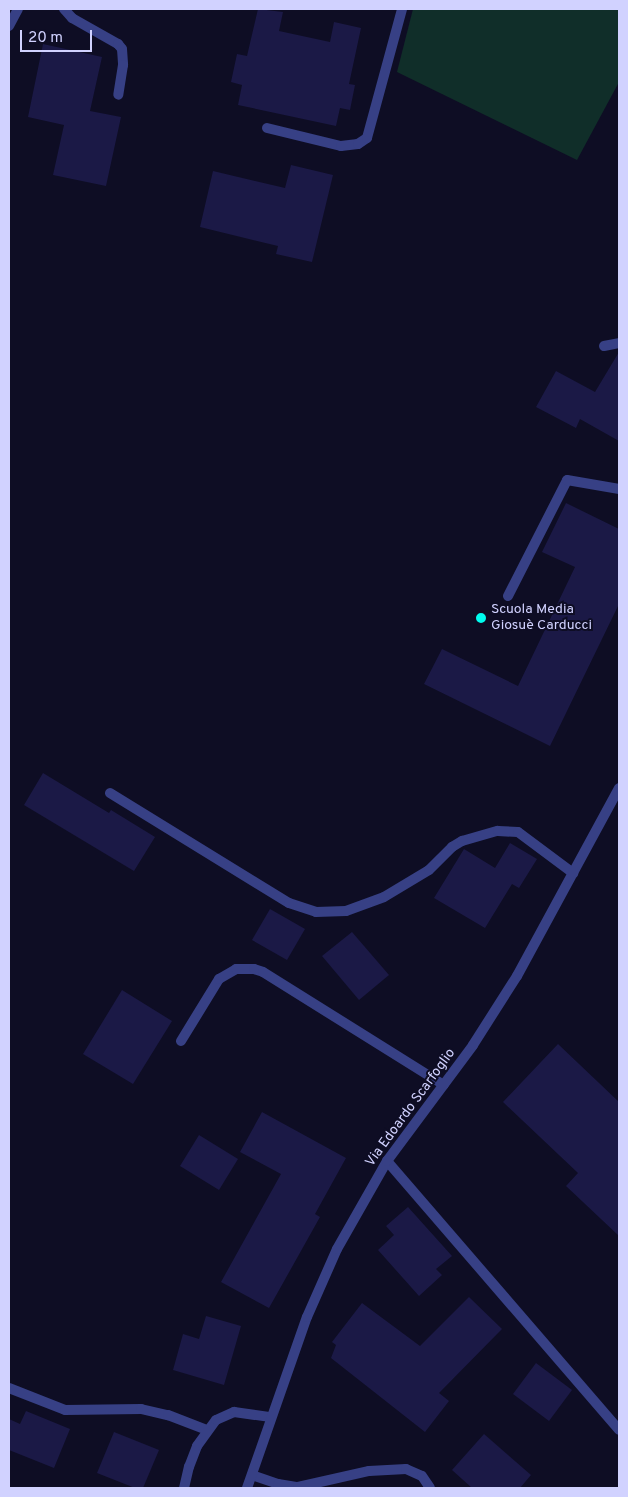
<!DOCTYPE html>
<html>
<head>
<meta charset="utf-8">
<style>
  body { margin:0 }
  #map { position:relative; width:628px; height:1497px; overflow:hidden; background:#0e0d24; font-family:Overpass,sans-serif }
  div>[style] { position:absolute }
  .green>* { inset:0; background:#102e29 }
  .building>* { inset:0; background:#1b1946 }
  .service>* { height:10px; margin:-5px; padding:0 5px; transform-origin:5px; border-radius:5px; background:#374085 }
  .minor>* { height:10px; margin:-5px; padding:0 5px; transform-origin:5px; border-radius:5px; background:#374085 }
  .dots>* { width:14px; height:14px; translate:-50% -50%; box-sizing:border-box; border:2px solid #0e0d24; border-radius:50% }
  span { translate:-50% -50%; white-space:nowrap; text-align:center; line-height:1.15; -webkit-text-stroke:4px #0e0d24; paint-order:stroke }
  .poi-label { font-size:14px; color:#d1d2ff }
  .left { translate:0 -50%; text-align:left }
  .street-label { font-size:14px; color:#d1d2ff }
  .frame { position:absolute; inset:0; border:10px solid #d1d2ff; pointer-events:none }
  .scale { position:absolute; left:20px; top:30px; width:72px; height:22px; box-sizing:border-box; border:2px solid #d1d2ff; border-top:0; padding-left:6px; font-size:15px; line-height:18px; white-space:nowrap; color:#d1d2ff; -webkit-text-stroke:4px #0e0d24; paint-order:stroke }
</style>
</head>
<body>
<div id="map">
  <div class="green">
    <i style="clip-path:polygon(413px 9px,619px 9px,619px 82px,577px 160px,397px 72px)"></i>
  </div>
  <div class="building">
    <i style="clip-path:polygon(258px 9px,283px 12px,279px 31px,330px 42px,334px 22px,361px 28px,349px 84px,355px 85px,350px 110px,340px 108px,336px 126px,238px 105px,242px 85px,231px 82px,237px 54px,247px 56px)"></i>
    <i style="clip-path:polygon(43px 44px,102px 57px,90px 111px,121px 117px,106px 186px,53px 175px,64px 125px,28px 117px)"></i>
    <i style="clip-path:polygon(291px 165px,333px 175px,312px 262px,276px 254px,278px 246px,200px 227px,213px 171px,285px 188px)"></i>
    <i style="clip-path:polygon(619px 352px,619px 441px,580px 419px,576px 428px,536px 407px,556px 371px,595px 392px)"></i>
    <i style="clip-path:polygon(566px 503px,619px 529px,619px 604px,550px 746px,424px 684px,442px 649px,518px 686px,575px 567px,542px 552px)"></i>
    <i style="clip-path:polygon(43px 773px,109px 813px,111px 810px,155px 837px,134px 871px,24px 805px)"></i>
    <i style="clip-path:polygon(510px 843px,537px 859px,519px 888px,512px 884px,485px 928px,434px 898px,464px 849px,495px 868px)"></i>
    <i style="clip-path:polygon(270px 909px,305px 929px,287px 960px,252px 940px)"></i>
    <i style="clip-path:polygon(352px 932px,389px 975px,359px 1000px,322px 956px)"></i>
    <i style="clip-path:polygon(122px 990px,172px 1021px,133px 1084px,83px 1054px)"></i>
    <i style="clip-path:polygon(558px 1044px,619px 1102px,619px 1236px,566px 1186px,578px 1173px,503px 1102px)"></i>
    <i style="clip-path:polygon(262px 1112px,346px 1158px,315px 1214px,320px 1217px,269px 1308px,221px 1282px,281px 1174px,240px 1152px)"></i>
    <i style="clip-path:polygon(199px 1135px,238px 1159px,219px 1190px,180px 1166px)"></i>
    <i style="clip-path:polygon(408px 1207px,452px 1256px,436px 1269px,442px 1275px,419px 1296px,378px 1250px,394px 1235px,386px 1226px)"></i>
    <i style="clip-path:polygon(469px 1297px,502px 1329px,439px 1393px,449px 1401px,425px 1432px,331px 1358px,336px 1345px,332px 1342px,362px 1303px,420px 1346px)"></i>
    <i style="clip-path:polygon(206px 1316px,241px 1326px,224px 1385px,173px 1370px,183px 1334px,199px 1339px)"></i>
    <i style="clip-path:polygon(536px 1363px,572px 1390px,549px 1421px,513px 1394px)"></i>
    <i style="clip-path:polygon(26px 1411px,70px 1429px,54px 1468px,9px 1450px,9px 1419px,20px 1424px)"></i>
    <i style="clip-path:polygon(114px 1432px,159px 1450px,143px 1488px,135px 1488px,97px 1473px)"></i>
    <i style="clip-path:polygon(484px 1434px,531px 1475px,520px 1488px,472px 1488px,452px 1470px)"></i>
  </div>
  <div class="service">
    <i style="left:64px;top:9px;width:12px;rotate:48deg"></i>
    <i style="left:72px;top:18px;width:53px;rotate:29.5deg"></i>
    <i style="left:118px;top:44px;width:6px;rotate:51deg"></i>
    <i style="left:122px;top:49px;width:16px;rotate:86deg"></i>
    <i style="left:123px;top:65px;width:30px;rotate:99deg"></i>
    <i style="left:267px;top:128px;width:76px;rotate:13.7deg"></i>
    <i style="left:341px;top:146px;width:17px;rotate:-7deg"></i>
    <i style="left:358px;top:144px;width:11px;rotate:-34deg"></i>
    <i style="left:367px;top:138px;width:134px;rotate:-74.8deg"></i>
    <i style="left:604px;top:346px;width:15px;rotate:-11deg"></i>
    <i style="left:508px;top:596px;width:130px;rotate:-63deg"></i>
    <i style="left:567px;top:480px;width:53px;rotate:9.8deg"></i>
    <i style="left:110px;top:793px;width:210px;rotate:31.6deg"></i>
    <i style="left:289px;top:903px;width:28px;rotate:18deg"></i>
    <i style="left:316px;top:912px;width:30px;rotate:-2deg"></i>
    <i style="left:346px;top:911px;width:40px;rotate:-20.2deg"></i>
    <i style="left:384px;top:897px;width:52px;rotate:-31deg"></i>
    <i style="left:429px;top:870px;width:33px;rotate:-45deg"></i>
    <i style="left:452px;top:847px;width:12px;rotate:-31deg"></i>
    <i style="left:462px;top:841px;width:37px;rotate:-16deg"></i>
    <i style="left:498px;top:831px;width:20px;rotate:3deg"></i>
    <i style="left:518px;top:832px;width:69px;rotate:36.7deg"></i>
    <i style="left:181px;top:1041px;width:73px;rotate:-58.5deg"></i>
    <i style="left:219px;top:979px;width:20px;rotate:-30deg"></i>
    <i style="left:236px;top:969px;width:18px"></i>
    <i style="left:254px;top:969px;width:9px;rotate:18deg"></i>
    <i style="left:263px;top:972px;width:213px;rotate:32deg"></i>
    <i style="left:387px;top:1161px;width:355px;rotate:49.2deg"></i>
    <i style="left:9px;top:1388px;width:60px;rotate:21.4deg"></i>
    <i style="left:65px;top:1410px;width:76px;rotate:-0.8deg"></i>
    <i style="left:141px;top:1409px;width:28px;rotate:13deg"></i>
    <i style="left:168px;top:1415px;width:42px;rotate:21deg"></i>
    <i style="left:252px;top:1475px;width:28px;rotate:19deg"></i>
    <i style="left:278px;top:1484px;width:20px;rotate:9deg"></i>
    <i style="left:298px;top:1487px;width:73px;rotate:-12.7deg"></i>
    <i style="left:369px;top:1471px;width:37px;rotate:-3deg"></i>
    <i style="left:406px;top:1469px;width:17px;rotate:24deg"></i>
    <i style="left:422px;top:1476px;width:14px;rotate:56deg"></i>
  </div>
  <div class="minor">
    <i style="left:9px;top:26px;width:19px;rotate:-62deg"></i>
    <i style="left:184px;top:1488px;width:22px;rotate:-77deg"></i>
    <i style="left:189px;top:1467px;width:22px;rotate:-69deg"></i>
    <i style="left:197px;top:1446px;width:32px;rotate:-54deg"></i>
    <i style="left:216px;top:1420px;width:20px;rotate:-24deg"></i>
    <i style="left:234px;top:1412px;width:37px;rotate:8deg"></i>
    <i style="left:247px;top:1488px;width:181px;rotate:-70.7deg"></i>
    <i style="left:307px;top:1317px;width:74px;rotate:-66.2deg"></i>
    <i style="left:337px;top:1249px;width:101px;rotate:-60.4deg"></i>
    <i style="left:387px;top:1161px;width:144px;rotate:-53.4deg"></i>
    <i style="left:473px;top:1045px;width:82px;rotate:-57.5deg"></i>
    <i style="left:517px;top:976px;width:214px;rotate:-61.5deg"></i>
  </div>
  <div class="dots">
    <i style="left:481px;top:618px;background:#00fcef"></i>
  </div>
  <div class="poi-label">
    <span class="left" style="left:491px;top:618px">Scuola Media<br>Giosuè Carducci</span>
  </div>
  <div class="street-label">
    <span style="left:411px;top:1108px;rotate:-54deg">Via Edoardo Scarfoglio</span>
  </div>
  <div class="frame"></div>
  <div class="scale">20 m</div>
</div>
</body>
</html>
